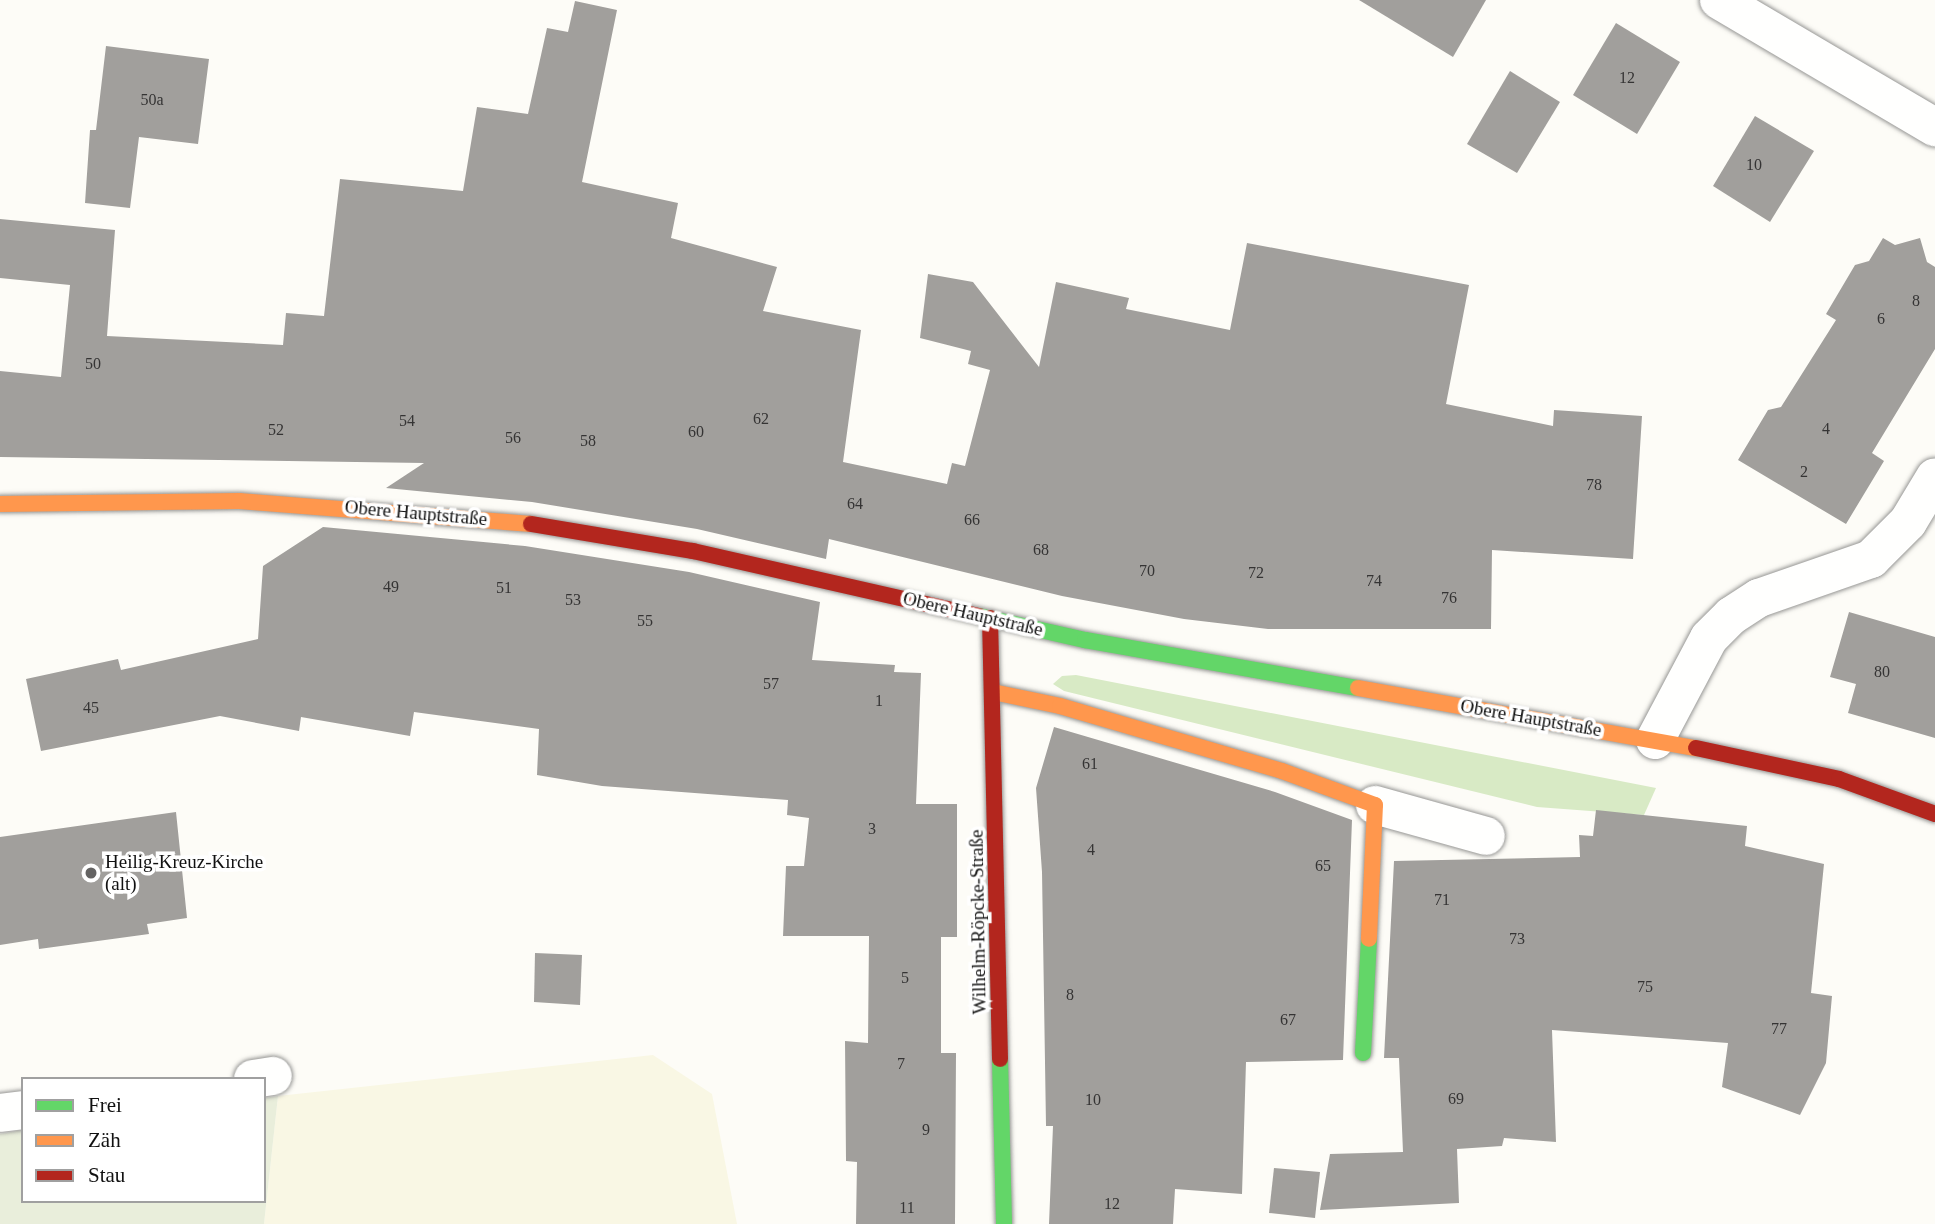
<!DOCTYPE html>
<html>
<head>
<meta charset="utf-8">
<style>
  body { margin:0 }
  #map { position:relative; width:1935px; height:1224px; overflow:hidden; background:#fdfcf7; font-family:Georgia,serif }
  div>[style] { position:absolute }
  .farmland>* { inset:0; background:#f9f7e4 }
  .forest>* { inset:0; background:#d8eac5 }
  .cemetery>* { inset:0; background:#e9eedb }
  .building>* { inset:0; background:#a19f9c }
  .roads { filter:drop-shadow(0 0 2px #979795) drop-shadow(0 0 2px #979795) }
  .street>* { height:38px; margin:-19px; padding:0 19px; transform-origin:19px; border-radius:19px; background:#fffffe }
  .fast>* { height:16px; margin:-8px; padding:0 8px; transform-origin:8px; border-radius:8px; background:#63d668 }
  .slow>* { height:16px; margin:-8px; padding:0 8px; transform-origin:8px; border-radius:8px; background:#ff974d }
  .jam>* { height:16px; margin:-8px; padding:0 8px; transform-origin:8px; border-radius:8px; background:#b3261e }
  .dots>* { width:19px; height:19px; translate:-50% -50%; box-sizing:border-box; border:4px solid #fff; border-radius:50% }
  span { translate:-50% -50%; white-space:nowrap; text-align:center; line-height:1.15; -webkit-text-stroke:7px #fff; paint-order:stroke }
  .number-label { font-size:16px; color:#353434 }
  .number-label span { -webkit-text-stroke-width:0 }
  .street-label { font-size:19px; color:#111 }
  .poi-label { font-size:19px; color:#111 }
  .left { translate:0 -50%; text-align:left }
  .legend { position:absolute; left:21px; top:1077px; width:245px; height:126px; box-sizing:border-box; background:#fff; border:2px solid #a0a0a0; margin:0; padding:9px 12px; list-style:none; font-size:21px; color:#111 }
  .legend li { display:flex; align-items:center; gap:14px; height:35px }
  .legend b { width:35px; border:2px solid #a0a0a0 }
</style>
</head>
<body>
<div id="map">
  <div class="farmland">
    <i style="clip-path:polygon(653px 1055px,712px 1094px,737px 1224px,264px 1224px,278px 1096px)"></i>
  </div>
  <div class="forest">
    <i style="clip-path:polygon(1076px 675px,1656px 788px,1644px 815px,1537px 807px,1064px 691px,1053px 684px,1062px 676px)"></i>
  </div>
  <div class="cemetery">
    <i style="clip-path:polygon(278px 1096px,264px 1224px,0 1224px,0 1134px,23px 1130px,23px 1201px,264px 1201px,264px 1098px)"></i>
  </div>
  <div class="building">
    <i style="clip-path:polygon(1359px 0,1486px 0,1453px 57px)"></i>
    <i style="clip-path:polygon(575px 1px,617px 10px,582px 182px,678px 203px,671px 238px,777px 267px,763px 311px,861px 330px,843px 462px,947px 484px,952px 463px,965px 466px,990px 370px,968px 364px,971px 351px,920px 338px,928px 274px,973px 282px,1039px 367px,1056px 282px,1129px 298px,1126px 309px,1230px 330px,1247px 243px,1469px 285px,1446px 404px,1553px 426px,1554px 410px,1642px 416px,1633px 559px,1492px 550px,1491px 629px,1268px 629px,1184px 619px,1062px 596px,829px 539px,826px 559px,697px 529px,532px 502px,386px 488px,424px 463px,0 457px,0 371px,61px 377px,70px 285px,0 278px,0 219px,115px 230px,107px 336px,283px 345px,286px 313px,324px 316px,340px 179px,463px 191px,477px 107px,528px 114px,547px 28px,568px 32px)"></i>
    <i style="clip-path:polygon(1616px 23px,1680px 62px,1637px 134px,1573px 95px)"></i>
    <i style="clip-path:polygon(106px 46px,209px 59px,198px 144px,139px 137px,130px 208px,85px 203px,90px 130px,96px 130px)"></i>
    <i style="clip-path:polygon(1510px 71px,1560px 102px,1517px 173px,1467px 144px)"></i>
    <i style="clip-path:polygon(1755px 116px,1814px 151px,1770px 222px,1713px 186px)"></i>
    <i style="clip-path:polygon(1883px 238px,1895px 245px,1920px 238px,1927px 262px,1935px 267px,1935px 349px,1872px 453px,1884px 461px,1846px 524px,1738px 460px,1768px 410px,1781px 407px,1836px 320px,1826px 314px,1855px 265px,1869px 261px)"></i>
    <i style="clip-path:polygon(323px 527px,525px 546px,689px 572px,820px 602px,812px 660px,895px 665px,894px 672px,921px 673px,916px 804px,957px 804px,957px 937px,941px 937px,941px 1053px,956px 1053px,955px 1224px,856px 1224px,857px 1162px,846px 1161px,845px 1041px,868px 1043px,869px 936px,783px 936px,786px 866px,804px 866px,809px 818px,787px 815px,788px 800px,602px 786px,537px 775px,539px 729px,414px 712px,410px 736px,301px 717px,299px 731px,220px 716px,41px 751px,26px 679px,118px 659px,121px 670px,258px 639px,263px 566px)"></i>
    <i style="clip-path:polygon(1849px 612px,1935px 637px,1935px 738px,1848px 713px,1856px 684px,1830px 677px)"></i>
    <i style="clip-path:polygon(1054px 727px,1275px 792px,1352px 820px,1343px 1060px,1246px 1062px,1242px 1194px,1175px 1189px,1173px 1224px,1049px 1224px,1053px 1126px,1046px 1126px,1042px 872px,1036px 788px)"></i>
    <i style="clip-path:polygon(1596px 810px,1747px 826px,1745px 846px,1824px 864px,1811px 993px,1832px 996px,1826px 1063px,1800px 1115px,1722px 1087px,1728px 1043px,1552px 1030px,1556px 1142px,1504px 1138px,1502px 1146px,1457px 1149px,1459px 1203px,1320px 1210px,1330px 1154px,1403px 1152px,1399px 1058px,1384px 1058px,1394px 861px,1580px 857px,1579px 835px,1593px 836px)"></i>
    <i style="clip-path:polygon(176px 812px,187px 918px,147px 924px,149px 934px,39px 949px,38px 939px,0 945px,0 837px)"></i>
    <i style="clip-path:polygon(535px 953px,582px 955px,580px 1005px,534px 1002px)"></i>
    <i style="clip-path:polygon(1274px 1168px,1320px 1172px,1315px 1218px,1269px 1213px)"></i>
  </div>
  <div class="roads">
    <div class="street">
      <i style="left:1719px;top:0;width:251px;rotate:30.5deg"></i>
      <i style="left:1655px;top:740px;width:115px;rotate:-62.1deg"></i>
      <i style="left:1709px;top:638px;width:31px;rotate:-45deg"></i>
      <i style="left:1731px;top:616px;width:33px;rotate:-33deg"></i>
      <i style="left:1759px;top:598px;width:119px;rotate:-19.2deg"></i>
      <i style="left:1871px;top:559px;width:52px;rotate:-45deg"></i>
      <i style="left:1908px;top:522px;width:52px;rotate:-59deg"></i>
      <i style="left:1375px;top:805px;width:115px;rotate:15.6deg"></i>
      <i style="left:253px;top:1079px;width:20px;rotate:-9deg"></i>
      <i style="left:0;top:1113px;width:23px;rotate:-7deg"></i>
    </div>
    <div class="fast">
      <i style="left:979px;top:616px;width:109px;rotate:12.8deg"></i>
      <i style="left:1085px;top:640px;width:277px;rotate:10deg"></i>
      <i style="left:1363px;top:1053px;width:114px;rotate:-87deg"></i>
      <i style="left:1000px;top:1059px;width:165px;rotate:88.6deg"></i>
    </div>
    <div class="slow">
      <i style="left:0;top:504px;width:239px;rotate:-0.7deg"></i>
      <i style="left:239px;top:501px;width:293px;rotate:4.5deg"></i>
      <i style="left:1358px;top:688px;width:343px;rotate:10.1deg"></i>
      <i style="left:993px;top:692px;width:68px;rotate:11.8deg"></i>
      <i style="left:1060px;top:706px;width:231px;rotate:16.3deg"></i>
      <i style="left:1282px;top:771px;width:99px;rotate:20.1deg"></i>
      <i style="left:1375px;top:805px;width:134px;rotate:92.6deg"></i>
    </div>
    <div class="jam">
      <i style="left:531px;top:524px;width:164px;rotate:9.5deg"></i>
      <i style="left:693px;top:551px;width:293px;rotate:12.8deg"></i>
      <i style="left:990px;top:618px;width:441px;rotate:88.7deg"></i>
      <i style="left:1696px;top:748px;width:146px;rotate:12.2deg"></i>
      <i style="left:1839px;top:779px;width:102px;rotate:20deg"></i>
    </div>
  </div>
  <div class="dots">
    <i style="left:91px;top:873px;background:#646362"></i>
  </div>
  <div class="number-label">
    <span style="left:1627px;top:78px">12</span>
    <span style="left:152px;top:100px">50a</span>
    <span style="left:1754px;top:165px">10</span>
    <span style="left:1916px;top:301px">8</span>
    <span style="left:1881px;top:319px">6</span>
    <span style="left:93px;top:364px">50</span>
    <span style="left:761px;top:419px">62</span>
    <span style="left:407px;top:421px">54</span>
    <span style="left:1826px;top:429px">4</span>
    <span style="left:276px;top:430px">52</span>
    <span style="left:696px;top:432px">60</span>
    <span style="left:513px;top:438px">56</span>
    <span style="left:588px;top:441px">58</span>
    <span style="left:1804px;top:472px">2</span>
    <span style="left:1594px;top:485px">78</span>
    <span style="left:855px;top:504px">64</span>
    <span style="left:972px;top:520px">66</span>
    <span style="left:1041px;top:550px">68</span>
    <span style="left:1147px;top:571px">70</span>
    <span style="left:1256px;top:573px">72</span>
    <span style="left:1374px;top:581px">74</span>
    <span style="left:391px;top:587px">49</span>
    <span style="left:504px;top:588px">51</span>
    <span style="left:1449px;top:598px">76</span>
    <span style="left:573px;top:600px">53</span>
    <span style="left:645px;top:621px">55</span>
    <span style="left:1882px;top:672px">80</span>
    <span style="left:771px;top:684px">57</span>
    <span style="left:879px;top:701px">1</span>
    <span style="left:91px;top:708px">45</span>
    <span style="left:1090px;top:764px">61</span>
    <span style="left:872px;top:829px">3</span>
    <span style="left:1091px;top:850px">4</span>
    <span style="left:1323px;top:866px">65</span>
    <span style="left:1442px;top:900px">71</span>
    <span style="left:1517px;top:939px">73</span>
    <span style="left:905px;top:978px">5</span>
    <span style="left:1645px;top:987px">75</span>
    <span style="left:1070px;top:995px">8</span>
    <span style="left:1288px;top:1020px">67</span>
    <span style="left:1779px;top:1029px">77</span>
    <span style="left:901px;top:1064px">7</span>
    <span style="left:1456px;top:1099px">69</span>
    <span style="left:1093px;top:1100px">10</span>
    <span style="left:926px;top:1130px">9</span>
    <span style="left:1112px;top:1204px">12</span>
    <span style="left:907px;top:1208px">11</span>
  </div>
  <div class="street-label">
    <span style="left:416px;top:513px;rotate:5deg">Obere Hauptstraße</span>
    <span style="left:973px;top:614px;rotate:13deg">Obere Hauptstraße</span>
    <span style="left:1531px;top:718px;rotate:10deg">Obere Hauptstraße</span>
    <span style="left:978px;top:922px;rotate:-91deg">Wilhelm-Röpcke-Straße</span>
  </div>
  <div class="poi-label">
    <span class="left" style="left:105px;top:873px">Heilig-Kreuz-Kirche<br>(alt)</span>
  </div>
  <ul class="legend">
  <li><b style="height:9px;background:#63d668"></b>Frei</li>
  <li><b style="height:9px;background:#ff974d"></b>Zäh</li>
  <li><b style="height:9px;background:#b3261e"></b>Stau</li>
  </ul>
</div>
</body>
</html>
